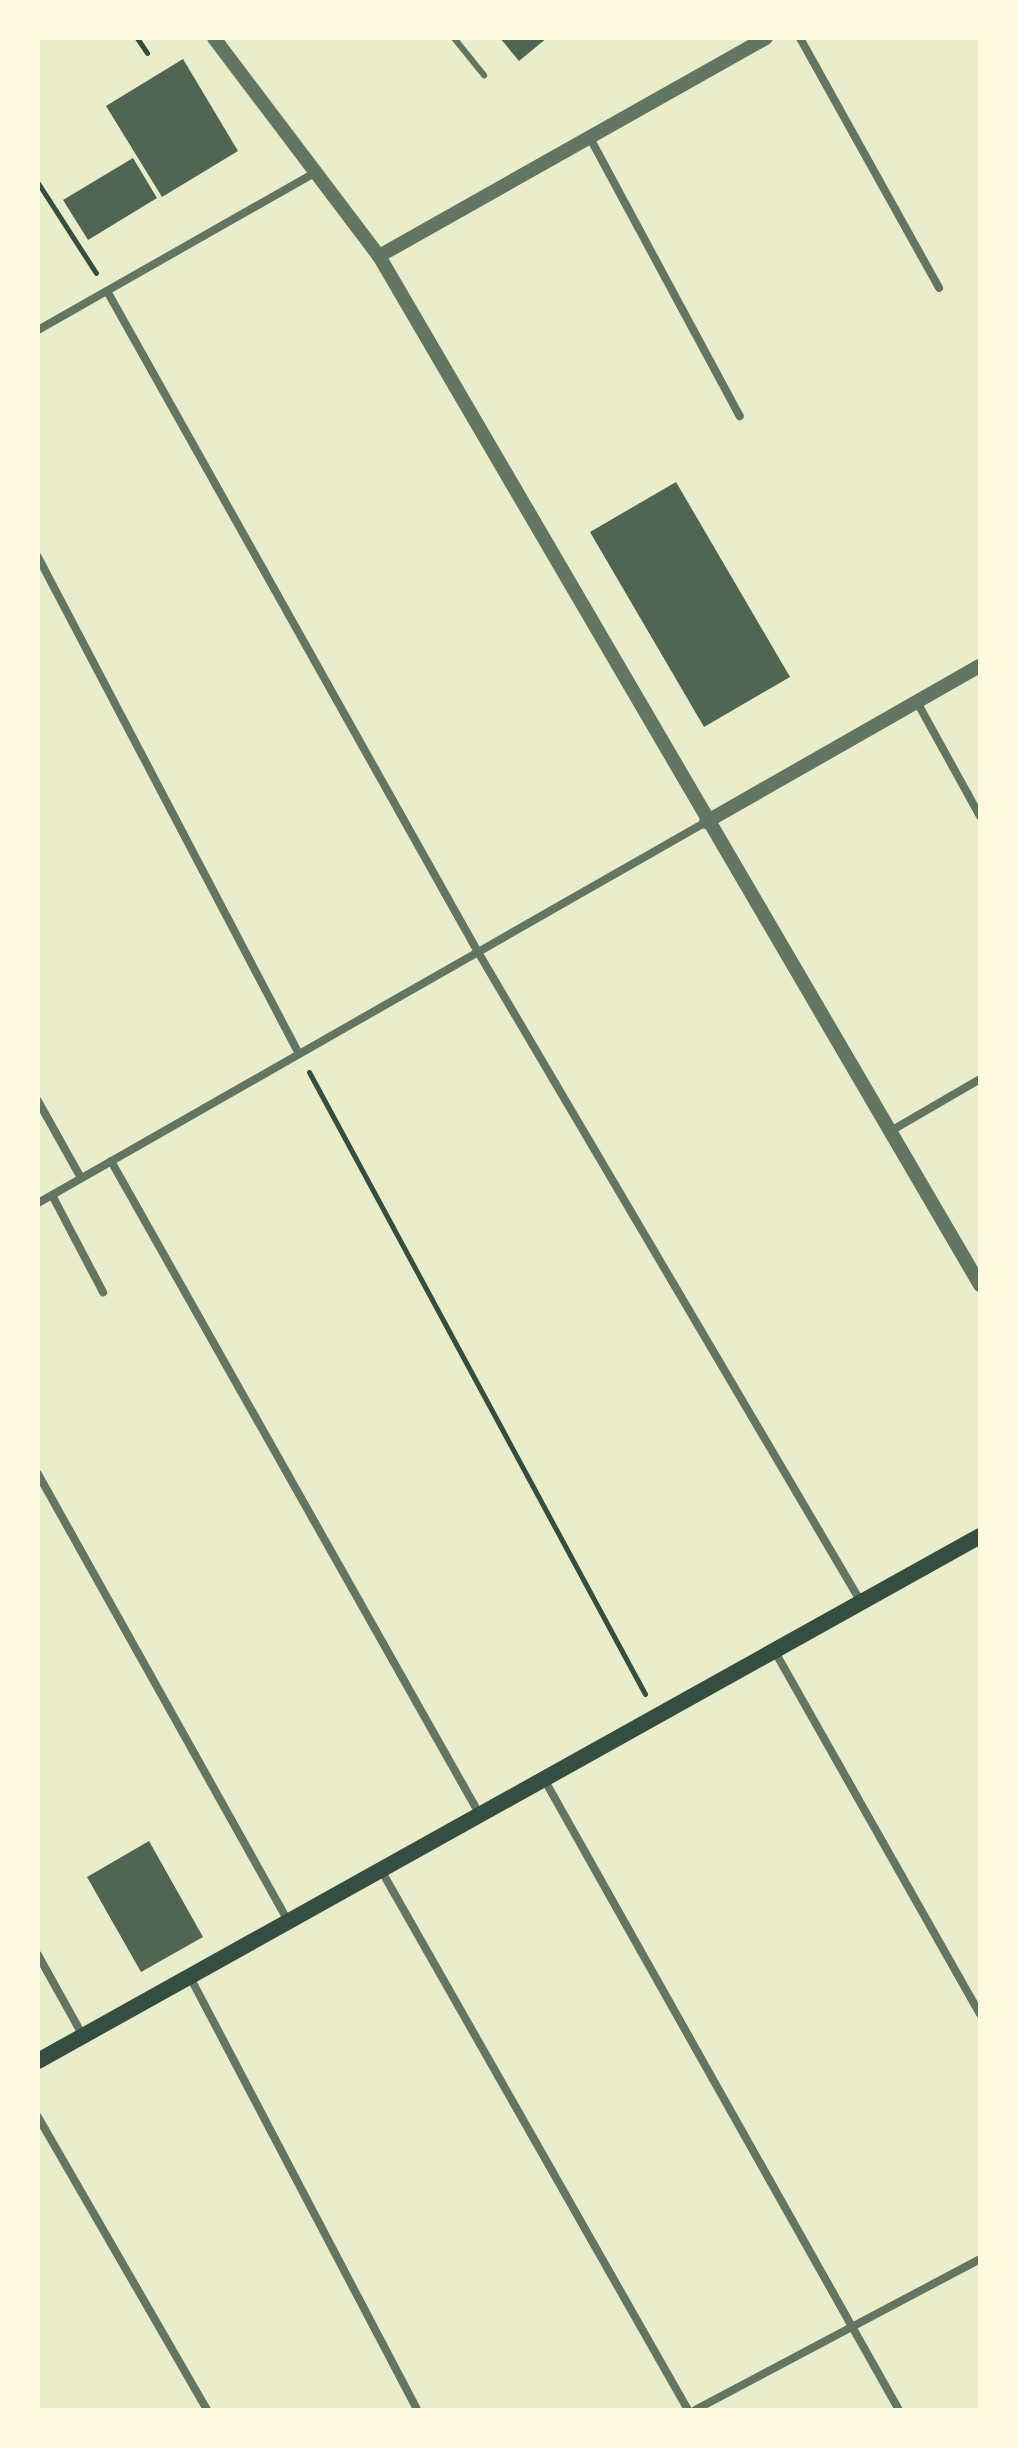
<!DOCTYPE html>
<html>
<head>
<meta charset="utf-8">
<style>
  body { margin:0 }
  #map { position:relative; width:1018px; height:2448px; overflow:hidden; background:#e9edc9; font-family:"Roboto Serif",serif }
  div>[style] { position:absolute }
  .building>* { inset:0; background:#4f6655 }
  .path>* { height:5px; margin:-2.5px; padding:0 2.5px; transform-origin:2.5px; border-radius:2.5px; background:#344e41 }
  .service>* { height:6px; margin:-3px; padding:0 3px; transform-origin:3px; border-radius:3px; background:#617663 }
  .minor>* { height:8px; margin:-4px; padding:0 4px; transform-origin:4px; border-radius:4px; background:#617663 }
  .tertiary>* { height:14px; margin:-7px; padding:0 7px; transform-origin:7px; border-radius:7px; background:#617663 }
  .secondary>* { height:16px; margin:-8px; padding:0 8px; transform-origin:8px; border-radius:8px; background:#344e41 }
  span { translate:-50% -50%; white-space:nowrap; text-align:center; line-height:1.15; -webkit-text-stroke:8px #fefae0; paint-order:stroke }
  .frame { position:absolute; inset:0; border:40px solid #fefae0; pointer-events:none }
</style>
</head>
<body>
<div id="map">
  <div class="building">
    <i style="clip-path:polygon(500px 38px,547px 38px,519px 61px)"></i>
    <i style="clip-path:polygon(183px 59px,238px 151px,162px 197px,106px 106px)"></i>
    <i style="clip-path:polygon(133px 158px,157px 198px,88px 240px,63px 200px)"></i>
    <i style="clip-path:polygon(676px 482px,790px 677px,704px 727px,590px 532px)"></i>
    <i style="clip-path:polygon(149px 1841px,203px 1937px,141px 1972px,87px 1877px)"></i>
  </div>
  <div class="path">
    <i style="left:137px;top:38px;width:18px;rotate:56deg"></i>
    <i style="left:38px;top:183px;width:107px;rotate:57.2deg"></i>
    <i style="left:309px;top:1072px;width:707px;rotate:61.62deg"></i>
  </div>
  <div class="service">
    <i style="left:454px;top:38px;width:48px;rotate:51deg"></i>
  </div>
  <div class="minor">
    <i style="left:800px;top:38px;width:286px;rotate:60.9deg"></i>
    <i style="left:590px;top:138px;width:316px;rotate:61.7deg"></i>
    <i style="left:107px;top:291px;width:758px;rotate:60.7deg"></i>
    <i style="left:478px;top:952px;width:754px;rotate:59.49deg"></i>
    <i style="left:38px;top:330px;width:320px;rotate:-29.6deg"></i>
    <i style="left:38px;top:557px;width:561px;rotate:62.29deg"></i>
    <i style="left:917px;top:702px;width:130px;rotate:61.1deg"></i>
    <i style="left:38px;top:1101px;width:88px;rotate:60.8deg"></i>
    <i style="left:889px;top:1132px;width:105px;rotate:-30.2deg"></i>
    <i style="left:111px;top:1161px;width:751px;rotate:60.57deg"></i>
    <i style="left:52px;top:1195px;width:110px;rotate:62.3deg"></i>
    <i style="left:38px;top:1203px;width:769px;rotate:-29.7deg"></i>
    <i style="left:38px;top:1474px;width:512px;rotate:60.78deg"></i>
    <i style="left:774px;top:1650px;width:418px;rotate:60.5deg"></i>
    <i style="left:544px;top:1779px;width:724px;rotate:60.64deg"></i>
    <i style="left:381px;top:1870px;width:621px;rotate:60.38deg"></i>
    <i style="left:38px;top:1955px;width:93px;rotate:60.9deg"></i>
    <i style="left:190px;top:1977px;width:487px;rotate:62.3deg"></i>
    <i style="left:38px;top:2117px;width:338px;rotate:60deg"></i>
    <i style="left:695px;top:2410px;width:323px;rotate:-27.9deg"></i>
  </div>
  <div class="tertiary">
    <i style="left:214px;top:38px;width:273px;rotate:52.9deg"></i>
    <i style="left:379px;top:256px;width:1192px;rotate:59.71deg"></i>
    <i style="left:379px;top:256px;width:444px;rotate:-29.4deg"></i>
    <i style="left:706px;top:822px;width:315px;rotate:-29.7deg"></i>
  </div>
  <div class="secondary">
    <i style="left:38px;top:2061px;width:1078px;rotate:-29.13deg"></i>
  </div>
  <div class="frame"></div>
</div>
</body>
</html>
